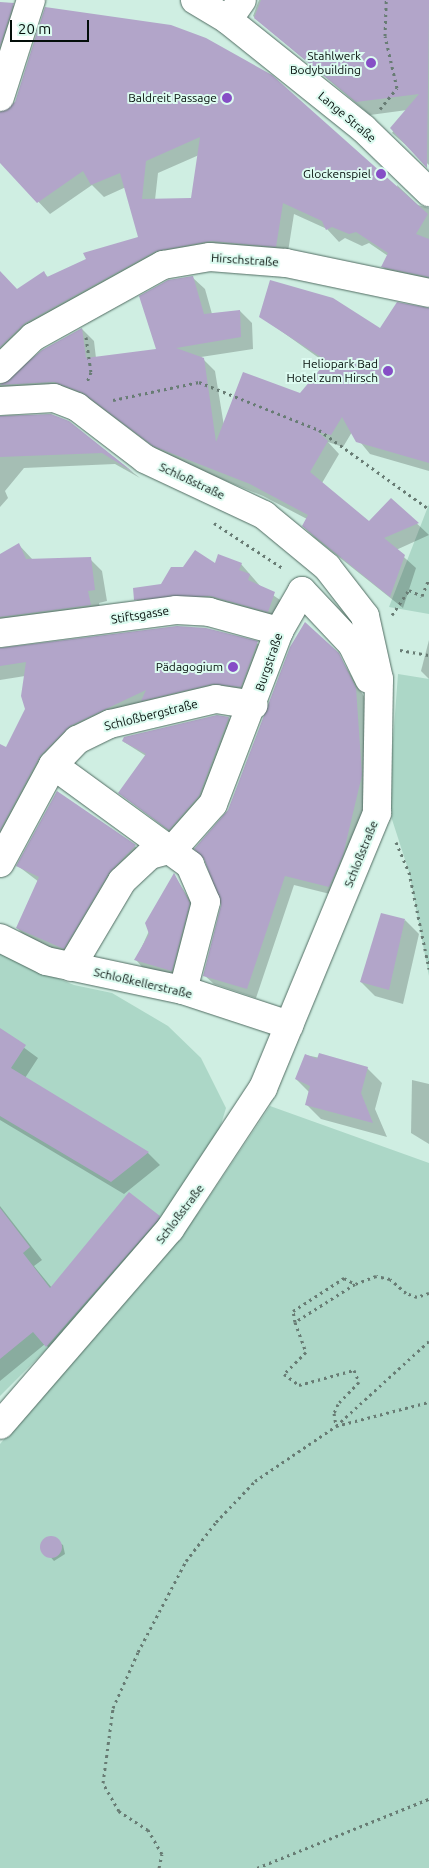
<!DOCTYPE html>
<html>
<head>
<meta charset="utf-8">
<style>
  body { margin:0 }
  #map { position:relative; width:429px; height:1868px; overflow:hidden; background:#cfeee2; font-family:Ubuntu,sans-serif }
  div>[style] { position:absolute }
  .green>* { inset:0; background:#acd7c7 }
  .shadow>* { inset:0; background:#0003 }
  .building>* { inset:0; background:#b2a5c9 }
  .round { border-radius:50% }
  .path>* { height:3px; margin-top:-1.5px; transform-origin:0; background:repeating-linear-gradient(90deg,#687c74 0 2.5px,transparent 0 6.5px) }
  .roads { filter:drop-shadow(0 0 1px #516c62) drop-shadow(0 0 1px #516c62) }
  .minor>* { height:28px; margin:-14px; padding:0 14px; transform-origin:14px; border-radius:14px; background:#fff }
  .dots>* { width:14px; height:14px; translate:-50% -50%; box-sizing:border-box; border:2px solid #dcfbf0; border-radius:50% }
  span { translate:-50% -50%; white-space:nowrap; text-align:center; line-height:1.15; -webkit-text-stroke:4px #dcfbf0; paint-order:stroke }
  .poi-label { font-size:12px; color:#040e0a }
  .right { translate:-100% -50%; text-align:right }
  .street-label { font-size:12px; color:#040e0a }
  .scale { position:absolute; left:10px; top:20px; width:79px; height:22px; box-sizing:border-box; border:2px solid #040e0a; border-top:0; padding-left:6px; font-size:15px; line-height:18px; white-space:nowrap; color:#040e0a; -webkit-text-stroke:4px #dcfbf0; paint-order:stroke }
</style>
</head>
<body>
<div id="map">
  <div class="green">
    <i style="clip-path:polygon(429px 504px,429px 614px,389px 607px)"></i>
    <i style="clip-path:polygon(398px 674px,429px 679px,429px 976px,409px 872px,388px 807px)"></i>
    <i style="clip-path:polygon(0 954px,74px 985px,112px 993px,168px 1026px,201px 1058px,226px 1108px,216px 1141px,162px 1218px,82px 1314px,0 1396px)"></i>
    <i style="clip-path:polygon(270px 1106px,429px 1163px,429px 1868px,0 1868px,0 1444px,199px 1212px)"></i>
  </div>
  <div class="shadow">
    <i style="clip-path:polygon(429px 0,429px 165px,392px 133px,407px 110px,370px 115px,253px 16px,259px 0)"></i>
    <i style="clip-path:polygon(0 3px,13px 5px,25px 17px,0 95px)"></i>
    <i style="clip-path:polygon(evenodd,46px 9px,398px 191px,397px 185px,418px 205px,429px 208px,429px 286px,395px 279px,383px 267px,388px 256px,369px 243px,362px 246px,345px 238px,339px 242px,327px 229px,294px 214px,287px 258px,172px 261px,0 373px,0 272px,17px 291px,44px 273px,49px 278px,140px 238px,126px 187px,104px 197px,92px 185px,50px 214px,0 161px,0 112px,16px 102px,46px 9px,199px 155px,193px 199px,155px 200px,158px 173px,199px 155px)"></i>
    <i style="clip-path:polygon(192px 277px,205px 289px,212px 314px,240px 311px,252px 323px,253px 349px,201px 357px,215px 371px,224px 426px,300px 395px,326px 363px,260px 316px,381px 330px,429px 310px,429px 471px,370px 454px,352px 432px,343px 447px,328px 442px,339px 454px,322px 483px,369px 523px,391px 499px,429px 535px,396px 550px,416px 568px,403px 608px,315px 538px,303px 526px,307px 519px,263px 496px,167px 457px,96px 404px,66px 394px,0 406px,0 384px,11px 382px,82px 329px,94px 341px,96px 358px,158px 350px)"></i>
    <i style="clip-path:polygon(51px 415px,69px 422px,140px 478px,115px 464px,24px 468px,5px 491px,8px 498px,0 507px,0 416px)"></i>
    <i style="clip-path:polygon(19px 545px,33px 560px,90px 559px,102px 571px,107px 601px,99px 603px,102px 617px,0 636px,0 555px)"></i>
    <i style="clip-path:polygon(241px 564px,261px 587px,286px 604px,279px 622px,147px 610px,136px 599px,215px 565px)"></i>
    <i style="clip-path:polygon(429px 640px,429px 679px,421px 671px)"></i>
    <i style="clip-path:polygon(257px 643px,269px 655px,253px 699px,78px 741px,0 864px,0 763px,26px 709px,25px 676px,0 680px,0 649px)"></i>
    <i style="clip-path:polygon(338px 654px,365px 698px,371px 785px,351px 865px,338px 896px,294px 885px,256px 998px,214px 984px,204px 975px,222px 905px,229px 810px)"></i>
    <i style="clip-path:polygon(217px 716px,229px 718px,237px 726px,207px 804px,178px 838px,119px 793px,146px 756px,124px 742px)"></i>
    <i style="clip-path:polygon(135px 846px,146px 857px,75px 959px,29px 940px,17px 928px,39px 882px,18px 866px)"></i>
    <i style="clip-path:polygon(174px 875px,198px 913px,180px 979px,144px 969px,136px 960px)"></i>
    <i style="clip-path:polygon(405px 920px,419px 934px,403px 1004px,375px 996px,361px 982px)"></i>
    <i style="clip-path:polygon(0 1030px,38px 1058px,25px 1078px,148px 1153px,160px 1165px,124px 1194px,0 1120px)"></i>
    <i style="clip-path:polygon(306px 1055px,367px 1068px,382px 1083px,375px 1109px,387px 1137px,321px 1119px,306px 1104px,309px 1092px,296px 1079px)"></i>
    <i style="clip-path:polygon(412px 1080px,429px 1084px,429px 1144px,411px 1133px)"></i>
    <i style="clip-path:polygon(0 1206px,42px 1260px,34px 1266px,52px 1288px,159px 1217px,171px 1230px,59px 1358px,45px 1344px,0 1381px)"></i>
    <i style="clip-path:polygon(50px 1537px,63px 1545px,65px 1554px,54px 1561px,41px 1546px)"></i>
  </div>
  <div class="building">
    <i style="clip-path:polygon(261px 0,429px 0,427px 168px,390px 128px,419px 94px,356px 102px,254px 18px)"></i>
    <i style="clip-path:polygon(0 2px,14px 3px,0 46px)"></i>
    <i style="clip-path:polygon(evenodd,45px 7px,171px 25px,206px 38px,272px 75px,428px 214px,416px 234px,429px 239px,429px 277px,381px 267px,388px 253px,356px 232px,349px 234px,332px 227px,326px 230px,322px 221px,283px 203px,276px 247px,211px 241px,156px 251px,25px 323px,0 347px,0 271px,17px 289px,44px 271px,47px 277px,86px 259px,83px 253px,138px 237px,120px 173px,91px 185px,83px 171px,37px 203px,0 163px,0 112px,15px 102px,45px 7px,200px 137px,191px 198px,142px 199px,146px 161px,200px 137px)"></i>
    <i style="clip-path:polygon(193px 276px,204px 314px,240px 310px,241px 337px,176px 348px,204px 358px,216px 442px,243px 372px,300px 393px,327px 361px,259px 317px,270px 280px,333px 298px,380px 328px,397px 302px,429px 308px,429px 463px,356px 442px,342px 417px,331px 435px,318px 432px,328px 441px,310px 472px,369px 521px,391px 498px,419px 523px,384px 538px,405px 555px,390px 597px,302px 526px,308px 515px,250px 484px,153px 446px,83px 393px,54px 382px,0 385px,42px 350px,82px 328px,86px 358px,156px 349px,139px 296px,168px 280px)"></i>
    <i style="clip-path:polygon(51px 414px,69px 421px,133px 472px,102px 453px,0 457px,0 416px)"></i>
    <i style="clip-path:polygon(19px 543px,26px 559px,91px 557px,95px 590px,88px 591px,91px 605px,0 617px,0 554px)"></i>
    <i style="clip-path:polygon(195px 550px,215px 563px,218px 554px,242px 563px,239px 570px,250px 574px,248px 580px,275px 592px,268px 612px,210px 596px,134px 600px,133px 588px,161px 584px,171px 567px,183px 567px)"></i>
    <i style="clip-path:polygon(305px 622px,339px 653px,356px 688px,362px 775px,343px 855px,329px 887px,285px 876px,247px 989px,203px 976px,221px 905px,204px 859px,194px 849px,228px 810px,290px 647px)"></i>
    <i style="clip-path:polygon(177px 626px,206px 628px,258px 641px,241px 687px,213px 684px,141px 701px,146px 690px,70px 726px,40px 756px,0 830px,0 744px,6px 747px,25px 709px,21px 696px,26px 662px,0 666px,0 648px)"></i>
    <i style="clip-path:polygon(217px 715px,229px 717px,199px 796px,169px 830px,118px 793px,146px 754px,122px 741px,124px 737px)"></i>
    <i style="clip-path:polygon(57px 791px,136px 845px,109px 873px,64px 949px,16px 928px,39px 877px,16px 866px)"></i>
    <i style="clip-path:polygon(174px 873px,190px 903px,172px 971px,134px 960px,149px 934px,145px 923px)"></i>
    <i style="clip-path:polygon(381px 913px,405px 919px,389px 990px,360px 982px)"></i>
    <i style="clip-path:polygon(0 1028px,26px 1045px,11px 1068px,149px 1152px,111px 1182px,0 1116px)"></i>
    <i style="clip-path:polygon(319px 1053px,368px 1067px,361px 1093px,373px 1123px,305px 1105px,310px 1086px,295px 1079px,305px 1054px,317px 1059px)"></i>
    <i style="clip-path:polygon(129px 1192px,160px 1216px,158px 1220px,46px 1347px,33px 1332px,0 1359px,0 1208px,30px 1247px,23px 1253px,50px 1288px)"></i>
    <i class="round" style="left:40px;top:1536px;width:22px;height:22px"></i>
  </div>
  <div class="path">
    <i style="left:380px;top:109px;width:27px;rotate:-51deg"></i>
    <i style="left:397px;top:88px;width:53px;rotate:-103deg"></i>
    <i style="left:385px;top:36px;width:36px;rotate:-88deg"></i>
    <i style="left:86px;top:337px;width:35px;rotate:82deg"></i>
    <i style="left:91px;top:372px;width:11px;rotate:112deg"></i>
    <i style="left:113px;top:400px;width:88px;rotate:-11.8deg"></i>
    <i style="left:199px;top:382px;width:129px;rotate:21.8deg"></i>
    <i style="left:319px;top:430px;width:135px;rotate:35.7deg"></i>
    <i style="left:214px;top:523px;width:84px;rotate:33.3deg"></i>
    <i style="left:392px;top:615px;width:30px;rotate:-56deg"></i>
    <i style="left:409px;top:590px;width:14px;rotate:25deg"></i>
    <i style="left:422px;top:596px;width:18px;rotate:-68deg"></i>
    <i style="left:400px;top:650px;width:29px;rotate:10deg"></i>
    <i style="left:396px;top:842px;width:33px;rotate:67deg"></i>
    <i style="left:409px;top:872px;width:99px;rotate:78.3deg"></i>
    <i style="left:429px;top:1293px;width:13px;rotate:162deg"></i>
    <i style="left:417px;top:1297px;width:12px;rotate:-160deg"></i>
    <i style="left:406px;top:1293px;width:21px;rotate:-139deg"></i>
    <i style="left:390px;top:1279px;width:14px;rotate:-168deg"></i>
    <i style="left:376px;top:1276px;width:22px;rotate:159deg"></i>
    <i style="left:355px;top:1284px;width:71px;rotate:147.7deg"></i>
    <i style="left:295px;top:1322px;width:32px;rotate:70deg"></i>
    <i style="left:306px;top:1352px;width:31px;rotate:135deg"></i>
    <i style="left:284px;top:1374px;width:19px;rotate:36deg"></i>
    <i style="left:299px;top:1385px;width:57px;rotate:-15.3deg"></i>
    <i style="left:354px;top:1370px;width:13px;rotate:67deg"></i>
    <i style="left:359px;top:1382px;width:30px;rotate:134deg"></i>
    <i style="left:338px;top:1404px;width:10px;rotate:114deg"></i>
    <i style="left:334px;top:1413px;width:13px;rotate:81deg"></i>
    <i style="left:336px;top:1426px;width:96px;rotate:-14.5deg"></i>
    <i style="left:295px;top:1322px;width:11px;rotate:-100deg"></i>
    <i style="left:293px;top:1311px;width:61px;rotate:-32.9deg"></i>
    <i style="left:344px;top:1278px;width:13px;rotate:29deg"></i>
    <i style="left:159px;top:1868px;width:14px;rotate:-78deg"></i>
    <i style="left:162px;top:1854px;width:28px;rotate:-120deg"></i>
    <i style="left:148px;top:1830px;width:35px;rotate:-147deg"></i>
    <i style="left:119px;top:1811px;width:32px;rotate:-120deg"></i>
    <i style="left:103px;top:1783px;width:76px;rotate:-82.4deg"></i>
    <i style="left:113px;top:1708px;width:61px;rotate:-65.9deg"></i>
    <i style="left:138px;top:1652px;width:103px;rotate:-62.2deg"></i>
    <i style="left:186px;top:1561px;width:49px;rotate:-52.4deg"></i>
    <i style="left:216px;top:1522px;width:57px;rotate:-46.4deg"></i>
    <i style="left:255px;top:1481px;width:98px;rotate:-34.2deg"></i>
    <i style="left:336px;top:1426px;width:126px;rotate:-42.4deg"></i>
    <i style="left:257px;top:1868px;width:185px;rotate:-21.9deg"></i>
  </div>
  <div class="roads">
    <div class="minor">
      <i style="left:195px;top:0;width:39px;rotate:31deg"></i>
      <i style="left:228px;top:20px;width:174px;rotate:38.7deg"></i>
      <i style="left:364px;top:129px;width:91px;rotate:44.1deg"></i>
      <i style="left:228px;top:20px;width:24px;rotate:-55deg"></i>
      <i style="left:0;top:97px;width:102px;rotate:-72.3deg"></i>
      <i style="left:0;top:369px;width:46px;rotate:-44.1deg"></i>
      <i style="left:33px;top:337px;width:149px;rotate:-29deg"></i>
      <i style="left:163px;top:265px;width:48px;rotate:-9.7deg"></i>
      <i style="left:210px;top:257px;width:76px;rotate:4.5deg"></i>
      <i style="left:286px;top:263px;width:146px;rotate:11.8deg"></i>
      <i style="left:0;top:401px;width:54px;rotate:-3.2deg"></i>
      <i style="left:54px;top:398px;width:25px;rotate:21deg"></i>
      <i style="left:77px;top:407px;width:86px;rotate:37.4deg"></i>
      <i style="left:145px;top:459px;width:132px;rotate:25.2deg"></i>
      <i style="left:264px;top:515px;width:82px;rotate:39.5deg"></i>
      <i style="left:327px;top:567px;width:62px;rotate:52.2deg"></i>
      <i style="left:365px;top:616px;width:65px;rotate:77.5deg"></i>
      <i style="left:379px;top:679px;width:134px;rotate:90.9deg"></i>
      <i style="left:377px;top:813px;width:298px;rotate:112.5deg"></i>
      <i style="left:263px;top:1088px;width:169px;rotate:123.4deg"></i>
      <i style="left:170px;top:1229px;width:259px;rotate:130.9deg"></i>
      <i style="left:0;top:633px;width:177px;rotate:-7.4deg"></i>
      <i style="left:176px;top:610px;width:33px;rotate:3deg"></i>
      <i style="left:209px;top:612px;width:73px;rotate:15.2deg"></i>
      <i style="left:53px;top:765px;width:170px;rotate:36.1deg"></i>
      <i style="left:190px;top:865px;width:40px;rotate:66.6deg"></i>
      <i style="left:206px;top:902px;width:91px;rotate:104.6deg"></i>
      <i style="left:0;top:863px;width:111px;rotate:-61.6deg"></i>
      <i style="left:53px;top:765px;width:35px;rotate:-46deg"></i>
      <i style="left:77px;top:740px;width:37px;rotate:-26deg"></i>
      <i style="left:110px;top:724px;width:109px;rotate:-13.3deg"></i>
      <i style="left:216px;top:699px;width:38px;rotate:9deg"></i>
      <i style="left:0;top:938px;width:51px;rotate:26.6deg"></i>
      <i style="left:46px;top:961px;width:140px;rotate:12deg"></i>
      <i style="left:183px;top:990px;width:112px;rotate:18.3deg"></i>
      <i style="left:71px;top:967px;width:100px;rotate:-59.3deg"></i>
      <i style="left:122px;top:881px;width:38px;rotate:-43deg"></i>
      <i style="left:150px;top:855px;width:24px;rotate:-15deg"></i>
      <i style="left:173px;top:849px;width:60px;rotate:-48.4deg"></i>
      <i style="left:213px;top:804px;width:185px;rotate:-69.1deg"></i>
      <i style="left:279px;top:631px;width:46px;rotate:-60.1deg"></i>
      <i style="left:302px;top:591px;width:73px;rotate:46.7deg"></i>
      <i style="left:352px;top:644px;width:39px;rotate:64deg"></i>
    </div>
  </div>
  <div class="dots">
    <i style="left:371px;top:63px;background:#864fc6"></i>
    <i style="left:227px;top:98px;background:#864fc6"></i>
    <i style="left:381px;top:174px;background:#864fc6"></i>
    <i style="left:388px;top:371px;background:#864fc6"></i>
    <i style="left:233px;top:667px;background:#864fc6"></i>
  </div>
  <div class="poi-label">
    <span class="right" style="left:361px;top:63px">Stahlwerk<br>Bodybuilding</span>
    <span class="right" style="left:217px;top:98px">Baldreit Passage</span>
    <span class="right" style="left:371px;top:174px">Glockenspiel</span>
    <span class="right" style="left:378px;top:371px">Heliopark Bad<br>Hotel zum Hirsch</span>
    <span class="right" style="left:223px;top:667px">Pädagogium</span>
  </div>
  <div class="street-label">
    <span style="left:347px;top:117px;rotate:40deg">Lange Straße</span>
    <span style="left:245px;top:260px;rotate:4deg">Hirschstraße</span>
    <span style="left:192px;top:481px;rotate:25deg">Schloßstraße</span>
    <span style="left:140px;top:615px;rotate:-9deg">Stiftsgasse</span>
    <span style="left:269px;top:662px;rotate:-71deg">Burgstraße</span>
    <span style="left:151px;top:715px;rotate:-14deg">Schloßbergstraße</span>
    <span style="left:361px;top:854px;rotate:-68deg">Schloßstraße</span>
    <span style="left:143px;top:983px;rotate:13deg">Schloßkellerstraße</span>
    <span style="left:180px;top:1214px;rotate:-53deg">Schloßstraße</span>
  </div>
  <div class="scale">20 m</div>
</div>
</body>
</html>
